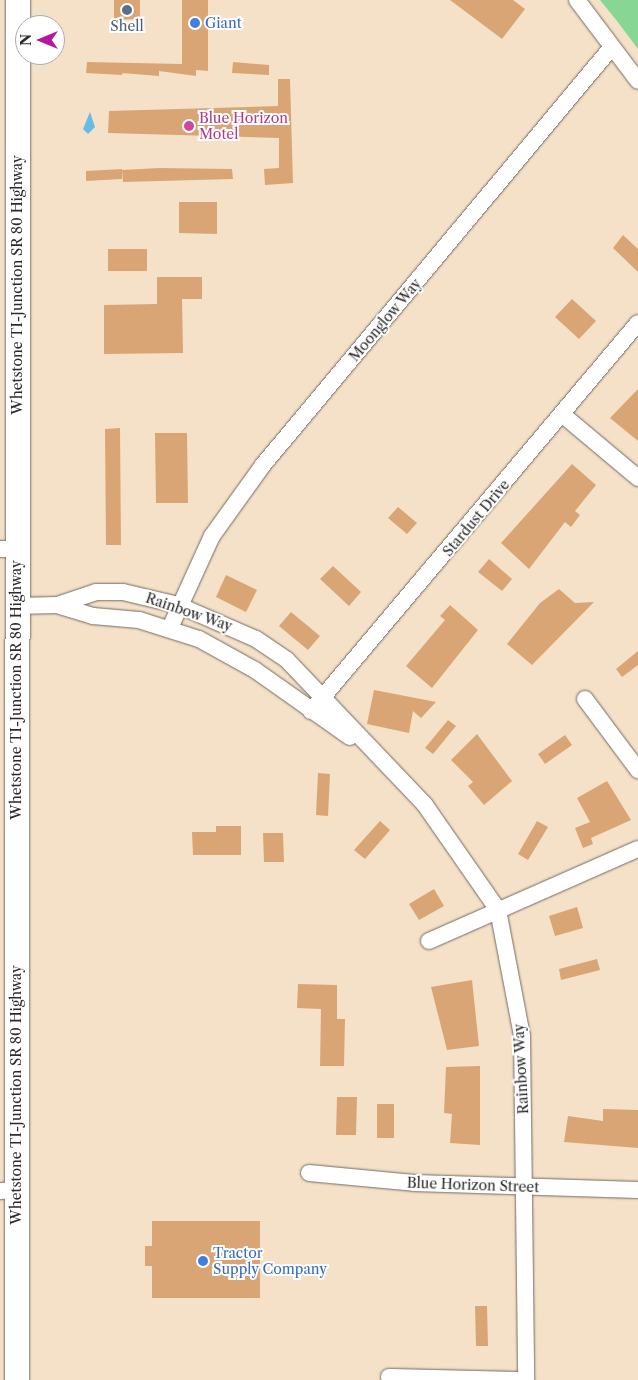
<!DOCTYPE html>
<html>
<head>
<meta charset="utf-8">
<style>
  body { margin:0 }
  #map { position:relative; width:638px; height:1380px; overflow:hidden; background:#f5e1c8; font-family:"Libre Caslon Text",serif }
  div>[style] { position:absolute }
  .green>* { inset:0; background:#88d694 }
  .water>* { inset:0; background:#69bae4 }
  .building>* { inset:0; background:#daa574 }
  .roads { filter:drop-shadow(0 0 1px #726b62) drop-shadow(0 0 1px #726b62) }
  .minor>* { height:16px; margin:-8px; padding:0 8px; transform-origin:8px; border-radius:8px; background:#fff }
  .highway>* { height:24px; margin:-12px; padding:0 12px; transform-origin:12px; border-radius:12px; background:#fff }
  .dots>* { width:14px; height:14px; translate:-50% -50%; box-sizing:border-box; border:2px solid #fff; border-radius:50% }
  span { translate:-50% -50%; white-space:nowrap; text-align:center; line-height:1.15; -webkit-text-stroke:4px #fff; paint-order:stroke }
  .shop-label { font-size:14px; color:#366cbe }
  .left { translate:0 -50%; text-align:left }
  .service-label { font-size:14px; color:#4e5e75 }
  .hotel-label { font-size:14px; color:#b23c85 }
  .street-label { font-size:14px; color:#2b2b2b }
  .north { position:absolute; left:15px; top:15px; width:50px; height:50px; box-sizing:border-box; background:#fff; border:1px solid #aaa; border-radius:50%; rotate:270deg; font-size:14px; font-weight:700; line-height:20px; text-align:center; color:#2b2b2b }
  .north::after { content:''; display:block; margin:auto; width:18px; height:22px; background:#b5179e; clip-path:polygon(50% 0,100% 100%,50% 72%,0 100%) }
</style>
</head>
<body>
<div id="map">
  <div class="green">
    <i style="clip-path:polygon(600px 0,638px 0,638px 49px,617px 21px)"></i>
  </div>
  <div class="water">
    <i style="clip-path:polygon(90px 112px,95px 127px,88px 134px,83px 129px)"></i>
  </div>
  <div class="building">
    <i style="clip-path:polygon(114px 0,140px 0,140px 19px,114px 20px)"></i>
    <i style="clip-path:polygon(182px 0,208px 0,208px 71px,196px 70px,196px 76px,159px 71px,159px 76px,122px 73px,123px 68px,122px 75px,86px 73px,87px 62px,182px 64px)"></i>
    <i style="clip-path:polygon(450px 0,513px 0,525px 9px,502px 39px)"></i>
    <i style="clip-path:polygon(233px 62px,269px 65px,269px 75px,232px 73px)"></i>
    <i style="clip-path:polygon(278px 79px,290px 79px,293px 183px,265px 185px,264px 169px,279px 168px,279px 138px,108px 133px,109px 111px,278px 106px)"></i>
    <i style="clip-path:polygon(159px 168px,232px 169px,233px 179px,123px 182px,122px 170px)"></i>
    <i style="clip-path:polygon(122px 169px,122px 179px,86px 181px,86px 171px)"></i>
    <i style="clip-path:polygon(179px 202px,217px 202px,217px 234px,179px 233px)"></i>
    <i style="clip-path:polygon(623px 235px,638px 249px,638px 272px,613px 248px)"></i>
    <i style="clip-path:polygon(108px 249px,147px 249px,147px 271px,108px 271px)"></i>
    <i style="clip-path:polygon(157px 277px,202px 277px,202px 299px,182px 299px,183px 353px,104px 354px,104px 305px,157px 304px)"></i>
    <i style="clip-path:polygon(572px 299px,596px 321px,579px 339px,555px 317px)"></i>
    <i style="clip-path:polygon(638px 389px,638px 441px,610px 418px)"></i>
    <i style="clip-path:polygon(120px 428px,121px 545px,106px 545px,105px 429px)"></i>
    <i style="clip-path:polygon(155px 433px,187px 433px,188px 503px,156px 503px)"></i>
    <i style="clip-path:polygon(572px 464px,596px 485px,575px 511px,580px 515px,571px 527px,565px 522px,529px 569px,501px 543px)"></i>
    <i style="clip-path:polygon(398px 507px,417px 523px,407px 534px,388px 518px)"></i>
    <i style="clip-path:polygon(489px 559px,512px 579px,502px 591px,478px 572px)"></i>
    <i style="clip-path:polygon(333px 566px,361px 592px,349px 606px,320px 579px)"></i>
    <i style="clip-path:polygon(226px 575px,257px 590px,246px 612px,216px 597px)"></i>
    <i style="clip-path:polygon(559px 589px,575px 603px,594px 602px,532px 665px,507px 644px,540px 603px)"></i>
    <i style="clip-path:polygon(450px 605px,478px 630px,432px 688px,406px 666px,445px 620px,440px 616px)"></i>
    <i style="clip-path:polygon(291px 612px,320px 636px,308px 650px,279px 626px)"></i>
    <i style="clip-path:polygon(638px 651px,638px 665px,622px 677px,616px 669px)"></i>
    <i style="clip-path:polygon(374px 690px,395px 694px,436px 702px,421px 718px,413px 711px,409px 733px,367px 724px)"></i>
    <i style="clip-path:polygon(448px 720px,456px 726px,433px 754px,425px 748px)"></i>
    <i style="clip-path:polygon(477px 734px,512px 781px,484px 805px,468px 786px,473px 782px,451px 760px)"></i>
    <i style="clip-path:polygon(565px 735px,572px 745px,545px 764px,538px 754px)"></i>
    <i style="clip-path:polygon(318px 773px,330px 774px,328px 816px,316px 815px)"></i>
    <i style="clip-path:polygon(607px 781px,631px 820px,591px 838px,593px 844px,583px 848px,575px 828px,590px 822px,577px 798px)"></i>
    <i style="clip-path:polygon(380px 821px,390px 830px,365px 859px,354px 850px)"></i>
    <i style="clip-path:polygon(537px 821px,548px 827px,528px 860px,518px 854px)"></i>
    <i style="clip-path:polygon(216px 826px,241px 826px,241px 855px,193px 855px,192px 832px,216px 832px)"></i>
    <i style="clip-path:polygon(263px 833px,283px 833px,284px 862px,264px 862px)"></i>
    <i style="clip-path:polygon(434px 889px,444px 906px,419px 920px,409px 904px)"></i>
    <i style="clip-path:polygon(577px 907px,583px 928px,555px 936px,549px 916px)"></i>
    <i style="clip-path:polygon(597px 959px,600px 970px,561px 980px,559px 969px)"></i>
    <i style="clip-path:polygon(472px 980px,479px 1046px,447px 1050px,431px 987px)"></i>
    <i style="clip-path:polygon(298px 984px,337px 985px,337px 1019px,345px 1019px,344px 1066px,320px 1066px,321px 1009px,297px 1008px)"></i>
    <i style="clip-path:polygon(480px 1066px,480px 1145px,450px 1143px,452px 1114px,444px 1113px,446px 1067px)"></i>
    <i style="clip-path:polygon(337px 1097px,357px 1097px,356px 1135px,336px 1135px)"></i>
    <i style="clip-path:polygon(377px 1104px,394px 1104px,394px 1138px,377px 1138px)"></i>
    <i style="clip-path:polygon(603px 1109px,638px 1110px,638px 1148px,564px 1142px,568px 1116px,603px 1121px)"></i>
    <i style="clip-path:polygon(152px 1221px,260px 1221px,260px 1298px,152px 1298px,152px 1266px,145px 1266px,145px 1246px,152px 1246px)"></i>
    <i style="clip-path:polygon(475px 1306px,487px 1306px,488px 1346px,476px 1346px)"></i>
  </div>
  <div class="roads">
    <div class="minor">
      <i style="left:577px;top:0;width:101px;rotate:53deg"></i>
      <i style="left:563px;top:415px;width:98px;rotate:40deg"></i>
      <i style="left:0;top:549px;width:16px"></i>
      <i style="left:57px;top:605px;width:41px;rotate:-18.4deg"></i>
      <i style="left:96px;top:592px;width:27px"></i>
      <i style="left:123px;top:592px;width:57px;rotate:13.3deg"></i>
      <i style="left:178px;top:605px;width:85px;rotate:23.6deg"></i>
      <i style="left:256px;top:639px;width:37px;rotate:34deg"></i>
      <i style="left:287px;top:660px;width:200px;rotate:46.4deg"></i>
      <i style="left:425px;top:805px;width:128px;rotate:55.2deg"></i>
      <i style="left:498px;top:910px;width:128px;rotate:79.2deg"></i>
      <i style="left:522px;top:1036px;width:344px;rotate:89.3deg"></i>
      <i style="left:16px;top:606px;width:41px;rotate:-1.4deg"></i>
      <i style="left:57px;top:605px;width:38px;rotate:17deg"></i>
      <i style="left:93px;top:616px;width:46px;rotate:5deg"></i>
      <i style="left:139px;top:620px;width:63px;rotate:17.6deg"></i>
      <i style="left:199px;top:639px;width:64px;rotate:29deg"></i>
      <i style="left:255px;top:670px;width:116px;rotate:35.2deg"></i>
      <i style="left:170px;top:628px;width:101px;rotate:-65.5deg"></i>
      <i style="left:212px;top:536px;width:87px;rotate:-54.3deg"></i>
      <i style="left:263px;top:465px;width:543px;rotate:-50.15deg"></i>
      <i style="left:585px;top:699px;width:89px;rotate:53.3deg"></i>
      <i style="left:311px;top:711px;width:507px;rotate:-49.88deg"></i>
      <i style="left:429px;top:941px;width:228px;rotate:-23.8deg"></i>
      <i style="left:309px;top:1173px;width:105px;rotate:5.4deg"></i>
      <i style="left:414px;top:1183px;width:224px;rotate:1.8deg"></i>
      <i style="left:0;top:1191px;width:15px;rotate:-4deg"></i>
      <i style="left:389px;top:1377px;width:131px;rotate:1.3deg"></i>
    </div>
    <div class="highway">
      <i style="left:17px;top:1380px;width:1380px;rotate:-89.96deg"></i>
    </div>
  </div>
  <div class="dots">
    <i style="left:127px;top:10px;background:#5c6f8a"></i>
    <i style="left:195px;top:23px;background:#3f7fe0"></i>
    <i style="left:189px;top:126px;background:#d1479c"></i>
    <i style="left:203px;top:1261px;background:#3f7fe0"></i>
  </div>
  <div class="shop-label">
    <span class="left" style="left:205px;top:23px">Giant</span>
    <span class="left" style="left:213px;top:1261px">Tractor<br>Supply Company</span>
  </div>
  <div class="service-label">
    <span style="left:127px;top:26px">Shell</span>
  </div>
  <div class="hotel-label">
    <span class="left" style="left:199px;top:126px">Blue Horizon<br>Motel</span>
  </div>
  <div class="street-label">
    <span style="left:17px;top:285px;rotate:-90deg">Whetstone TI-Junction SR 80 Highway</span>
    <span style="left:385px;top:320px;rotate:-50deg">Moonglow Way</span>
    <span style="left:476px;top:518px;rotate:-50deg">Stardust Drive</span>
    <span style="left:189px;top:612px;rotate:19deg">Rainbow Way</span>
    <span style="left:16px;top:690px;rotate:-90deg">Whetstone TI-Junction SR 80 Highway</span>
    <span style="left:521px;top:1069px;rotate:-93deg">Rainbow Way</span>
    <span style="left:16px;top:1095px;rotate:-90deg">Whetstone TI-Junction SR 80 Highway</span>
    <span style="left:473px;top:1185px;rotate:2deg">Blue Horizon Street</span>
  </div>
  <div class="north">N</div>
</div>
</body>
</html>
